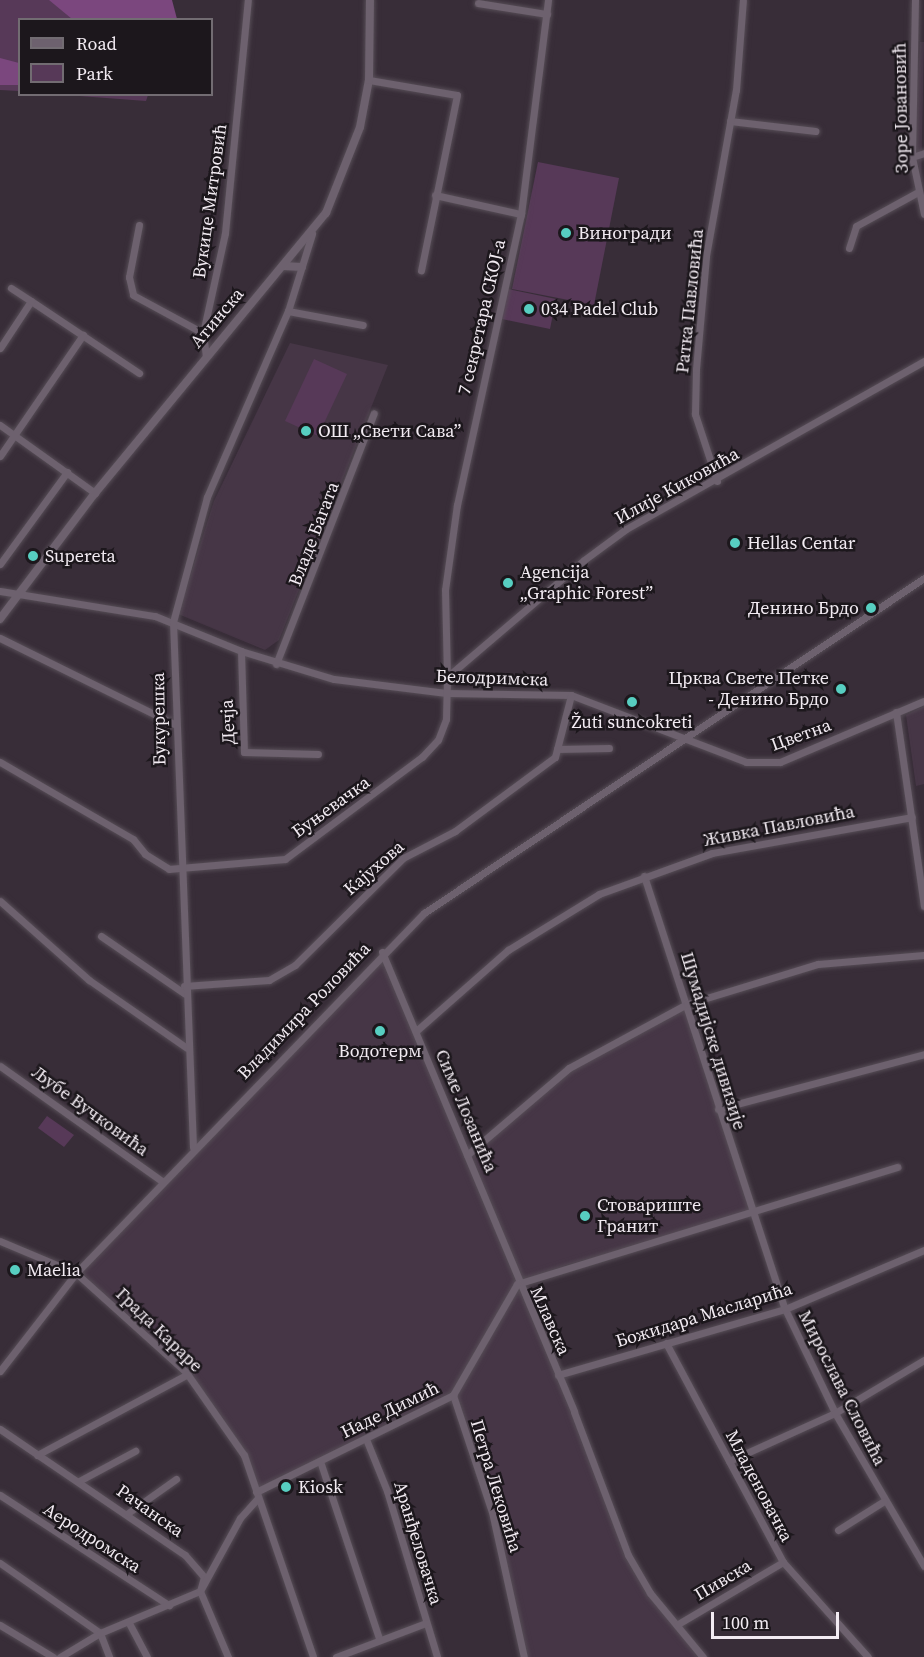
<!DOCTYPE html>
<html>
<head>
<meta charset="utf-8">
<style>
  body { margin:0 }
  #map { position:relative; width:924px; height:1657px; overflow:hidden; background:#382d38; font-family:"Source Serif 4",serif }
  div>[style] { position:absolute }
  .built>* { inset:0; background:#463646 }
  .green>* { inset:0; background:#573958 }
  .forest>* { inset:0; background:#7b477e }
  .roads { filter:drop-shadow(0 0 2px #564d56) drop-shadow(0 0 2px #564d56) }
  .minor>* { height:7px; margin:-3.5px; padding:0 3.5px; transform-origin:3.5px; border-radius:3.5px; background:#6d616e }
  .tertiary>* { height:8px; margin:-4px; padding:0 4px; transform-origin:4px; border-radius:4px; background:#6d616e }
  .dots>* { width:16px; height:16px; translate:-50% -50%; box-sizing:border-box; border:3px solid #1c171c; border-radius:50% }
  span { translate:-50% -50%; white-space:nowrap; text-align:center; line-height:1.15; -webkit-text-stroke:5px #1c171c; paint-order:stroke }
  .street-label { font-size:18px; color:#f2ebf2 }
  .poi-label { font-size:18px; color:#f2ebf2 }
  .left { translate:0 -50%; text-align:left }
  .right { translate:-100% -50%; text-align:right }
  .legend { position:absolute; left:18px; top:18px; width:195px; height:78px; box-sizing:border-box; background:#1c171c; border:2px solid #726c72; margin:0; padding:8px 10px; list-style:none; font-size:18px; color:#f2ebf2 }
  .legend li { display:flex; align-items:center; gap:12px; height:30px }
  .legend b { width:30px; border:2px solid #726c72 }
  .scale { position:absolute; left:711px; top:1612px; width:128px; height:27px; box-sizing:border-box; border:3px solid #f2ebf2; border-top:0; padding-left:8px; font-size:18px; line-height:21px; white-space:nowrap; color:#f2ebf2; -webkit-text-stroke:4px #1c171c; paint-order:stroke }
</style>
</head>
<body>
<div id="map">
  <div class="built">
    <i style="clip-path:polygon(920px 42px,924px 42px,921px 188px,915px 138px)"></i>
    <i style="clip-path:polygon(290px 343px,388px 365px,279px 640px,265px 650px,178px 614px,214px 501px)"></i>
    <i style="clip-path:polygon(924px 706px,924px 784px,916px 786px,906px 715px)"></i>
    <i style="clip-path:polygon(382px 952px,467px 1155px,569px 1068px,687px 1004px,752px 1214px,566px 1265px,517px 1284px,574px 1412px,628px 1555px,650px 1593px,703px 1657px,524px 1657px,492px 1512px,453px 1396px,256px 1492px,244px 1455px,186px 1372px,76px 1273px)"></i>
  </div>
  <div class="green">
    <i style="clip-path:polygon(0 0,111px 0,135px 19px,20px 20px,19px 91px,0 90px)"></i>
    <i style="clip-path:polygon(66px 95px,148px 95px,146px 101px)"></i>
    <i style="clip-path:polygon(538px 162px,619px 178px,594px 305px,512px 289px)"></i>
    <i style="clip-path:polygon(508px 289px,556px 299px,550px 329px,502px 319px)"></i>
    <i style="clip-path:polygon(314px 359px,347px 374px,318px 436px,285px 421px)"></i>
    <i style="clip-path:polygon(47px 1116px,74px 1135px,64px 1147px,38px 1128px)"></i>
  </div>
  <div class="forest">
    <i style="clip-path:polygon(49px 0,172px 0,177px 19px,72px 19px)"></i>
    <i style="clip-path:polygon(0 58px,19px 63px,19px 85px,0 85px)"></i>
  </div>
  <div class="roads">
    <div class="minor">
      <i style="left:915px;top:0;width:157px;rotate:91.1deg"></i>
      <i style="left:912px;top:157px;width:58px;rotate:78.1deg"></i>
      <i style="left:478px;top:3px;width:70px;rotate:9.1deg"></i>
      <i style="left:369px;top:80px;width:89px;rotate:9.7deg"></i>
      <i style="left:457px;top:95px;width:179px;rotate:101.6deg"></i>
      <i style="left:730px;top:121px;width:86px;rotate:6.7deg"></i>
      <i style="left:912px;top:157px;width:13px;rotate:-18deg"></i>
      <i style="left:435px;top:195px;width:88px;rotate:12.5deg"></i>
      <i style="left:139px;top:225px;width:53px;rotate:100.9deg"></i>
      <i style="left:129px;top:277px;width:18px;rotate:77deg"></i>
      <i style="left:133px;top:295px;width:80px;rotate:28.5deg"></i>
      <i style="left:849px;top:248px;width:23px;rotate:-72deg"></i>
      <i style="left:856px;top:226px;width:71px;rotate:-28.7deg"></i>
      <i style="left:31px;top:301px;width:130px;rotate:33.7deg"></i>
      <i style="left:288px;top:311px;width:76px;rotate:10.6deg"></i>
      <i style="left:0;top:348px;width:56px;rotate:-56.6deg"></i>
      <i style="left:31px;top:301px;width:24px;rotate:-147deg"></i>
      <i style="left:206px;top:357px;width:24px;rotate:-97deg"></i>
      <i style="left:203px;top:333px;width:102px;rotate:-77.6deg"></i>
      <i style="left:225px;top:233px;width:234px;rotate:-84.4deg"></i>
      <i style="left:0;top:425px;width:117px;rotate:35.6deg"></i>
      <i style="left:0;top:456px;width:147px;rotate:-55.6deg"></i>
      <i style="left:717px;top:481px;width:71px;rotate:-108.2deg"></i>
      <i style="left:695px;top:414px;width:45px;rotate:-88.7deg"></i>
      <i style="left:696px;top:369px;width:113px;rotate:-84.9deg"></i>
      <i style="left:706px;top:256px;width:169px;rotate:-79.8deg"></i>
      <i style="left:736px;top:90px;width:90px;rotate:-85.6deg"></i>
      <i style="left:0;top:564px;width:114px;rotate:-53.9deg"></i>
      <i style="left:0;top:591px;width:157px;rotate:9.2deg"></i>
      <i style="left:155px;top:616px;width:93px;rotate:22.1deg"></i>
      <i style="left:241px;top:651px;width:97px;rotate:16.8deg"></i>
      <i style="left:334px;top:679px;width:113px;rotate:7.1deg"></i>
      <i style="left:446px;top:693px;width:125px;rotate:0.9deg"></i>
      <i style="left:571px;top:695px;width:187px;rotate:20.9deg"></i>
      <i style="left:746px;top:762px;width:34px"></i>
      <i style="left:780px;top:762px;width:156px;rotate:-23deg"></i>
      <i style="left:0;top:638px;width:194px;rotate:26.3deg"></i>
      <i style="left:241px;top:651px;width:101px;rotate:88.3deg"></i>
      <i style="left:244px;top:752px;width:74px;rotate:1.5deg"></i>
      <i style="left:276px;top:664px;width:269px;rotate:-68.7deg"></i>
      <i style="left:447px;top:677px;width:87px;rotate:-91.3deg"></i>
      <i style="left:445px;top:590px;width:86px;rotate:-82deg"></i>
      <i style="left:457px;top:505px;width:298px;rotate:-77.6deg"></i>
      <i style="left:521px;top:214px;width:216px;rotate:-82.8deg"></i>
      <i style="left:896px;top:712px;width:196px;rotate:81.8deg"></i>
      <i style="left:557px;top:749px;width:52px;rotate:-1.1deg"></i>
      <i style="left:0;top:762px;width:154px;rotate:30.1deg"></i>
      <i style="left:133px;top:839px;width:19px;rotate:51deg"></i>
      <i style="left:145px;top:854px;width:28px;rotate:32deg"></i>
      <i style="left:169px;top:869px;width:116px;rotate:-4.9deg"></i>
      <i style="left:285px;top:859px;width:171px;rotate:-36.7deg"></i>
      <i style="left:422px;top:757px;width:23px;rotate:-47deg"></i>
      <i style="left:438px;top:740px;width:22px;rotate:-69deg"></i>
      <i style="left:446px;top:719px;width:42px;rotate:-88.6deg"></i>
      <i style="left:447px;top:677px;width:180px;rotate:-40.5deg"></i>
      <i style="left:584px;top:560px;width:52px;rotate:-36.4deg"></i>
      <i style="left:626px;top:529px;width:342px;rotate:-29.4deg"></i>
      <i style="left:644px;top:876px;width:455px;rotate:72deg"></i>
      <i style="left:785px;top:1309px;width:115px;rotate:64.3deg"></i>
      <i style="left:835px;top:1413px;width:177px;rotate:59.8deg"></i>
      <i style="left:0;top:901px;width:119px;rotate:41.6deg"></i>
      <i style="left:89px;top:980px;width:119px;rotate:34.8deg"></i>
      <i style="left:101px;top:936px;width:102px;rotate:34.6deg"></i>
      <i style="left:382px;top:952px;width:498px;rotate:67.3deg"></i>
      <i style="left:574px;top:1412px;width:153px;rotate:69.3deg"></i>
      <i style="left:628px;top:1555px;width:44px;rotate:59.9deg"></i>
      <i style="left:650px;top:1593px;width:83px;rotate:50.4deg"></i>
      <i style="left:184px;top:986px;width:85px;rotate:-4deg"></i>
      <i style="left:269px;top:980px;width:30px;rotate:-30deg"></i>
      <i style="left:295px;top:965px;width:152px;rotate:-44.7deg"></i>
      <i style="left:403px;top:858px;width:59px;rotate:-27.4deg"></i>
      <i style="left:455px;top:831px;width:124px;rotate:-36.5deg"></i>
      <i style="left:555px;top:757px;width:64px;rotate:-75.5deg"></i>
      <i style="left:416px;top:1031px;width:123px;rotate:-41.4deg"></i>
      <i style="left:508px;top:950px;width:107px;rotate:-31.6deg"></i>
      <i style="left:599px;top:894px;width:120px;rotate:-19.9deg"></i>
      <i style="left:712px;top:853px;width:203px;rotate:-10.2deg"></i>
      <i style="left:0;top:1066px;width:199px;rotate:35.4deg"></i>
      <i style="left:718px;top:1109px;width:213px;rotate:-14.9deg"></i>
      <i style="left:193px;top:1147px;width:525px;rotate:-92.18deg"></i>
      <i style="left:173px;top:622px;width:130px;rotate:-74.8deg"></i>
      <i style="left:207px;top:497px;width:203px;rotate:-66.5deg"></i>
      <i style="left:288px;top:311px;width:81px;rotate:-72.7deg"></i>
      <i style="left:467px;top:1155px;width:134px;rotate:-40.5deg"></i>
      <i style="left:569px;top:1068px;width:134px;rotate:-28.5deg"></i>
      <i style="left:687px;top:1004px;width:137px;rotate:-17deg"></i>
      <i style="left:818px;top:964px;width:106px;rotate:-4.9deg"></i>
      <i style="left:0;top:1241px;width:82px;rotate:22.8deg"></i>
      <i style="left:76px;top:1273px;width:148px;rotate:42deg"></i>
      <i style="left:186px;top:1372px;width:101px;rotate:55.1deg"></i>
      <i style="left:244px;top:1455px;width:213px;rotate:71.1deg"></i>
      <i style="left:517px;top:1284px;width:398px;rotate:-17.1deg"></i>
      <i style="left:666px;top:1343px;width:248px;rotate:61.9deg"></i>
      <i style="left:783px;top:1562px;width:127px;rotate:48.2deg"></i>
      <i style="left:0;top:1371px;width:124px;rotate:-52.2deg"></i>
      <i style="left:76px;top:1273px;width:501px;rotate:-45.97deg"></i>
      <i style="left:424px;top:913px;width:602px;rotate:-33.82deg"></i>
      <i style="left:558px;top:1375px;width:236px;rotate:-16.2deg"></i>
      <i style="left:785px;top:1309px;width:151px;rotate:-23deg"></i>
      <i style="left:453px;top:1395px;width:123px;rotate:71.6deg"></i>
      <i style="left:492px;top:1512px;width:148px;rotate:77.6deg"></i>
      <i style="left:0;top:1429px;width:224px;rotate:34.3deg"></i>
      <i style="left:185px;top:1555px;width:29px;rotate:49deg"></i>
      <i style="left:204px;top:1577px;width:15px;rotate:106deg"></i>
      <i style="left:200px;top:1591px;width:72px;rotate:67deg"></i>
      <i style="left:366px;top:1439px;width:56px;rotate:68deg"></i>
      <i style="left:387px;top:1491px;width:173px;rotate:73.2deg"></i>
      <i style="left:37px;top:1455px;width:171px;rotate:-28.2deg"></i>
      <i style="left:320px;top:1461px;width:187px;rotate:71.6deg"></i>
      <i style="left:729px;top:1461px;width:116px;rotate:-24.4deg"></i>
      <i style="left:835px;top:1413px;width:104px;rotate:-30.8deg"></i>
      <i style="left:79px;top:1481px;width:64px;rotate:-28.2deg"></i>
      <i style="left:256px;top:1492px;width:220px;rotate:-26.2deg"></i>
      <i style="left:453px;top:1395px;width:128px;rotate:-60deg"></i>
      <i style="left:0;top:1495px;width:202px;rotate:33.1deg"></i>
      <i style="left:128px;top:1513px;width:59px;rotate:-35.3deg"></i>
      <i style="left:838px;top:1530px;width:54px;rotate:-32.2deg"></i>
      <i style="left:0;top:1563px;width:122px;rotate:35deg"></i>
      <i style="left:100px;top:1633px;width:26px;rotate:69deg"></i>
      <i style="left:129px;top:1623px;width:38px;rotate:62deg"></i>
      <i style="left:678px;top:1624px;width:122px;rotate:-30.6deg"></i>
      <i style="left:0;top:1625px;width:62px;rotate:31.1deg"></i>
      <i style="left:60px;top:1657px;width:47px;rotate:-31deg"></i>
      <i style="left:100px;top:1633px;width:108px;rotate:-22.8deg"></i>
      <i style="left:200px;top:1591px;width:83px;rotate:-61.3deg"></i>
      <i style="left:240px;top:1518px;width:27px;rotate:-48deg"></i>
      <i style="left:336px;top:1657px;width:96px;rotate:-20.7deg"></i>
    </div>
    <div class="tertiary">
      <i style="left:283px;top:266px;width:19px;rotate:3deg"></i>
      <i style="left:0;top:619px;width:158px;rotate:-53deg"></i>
      <i style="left:95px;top:493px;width:363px;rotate:-50.5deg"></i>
      <i style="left:326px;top:213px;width:92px;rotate:-68.4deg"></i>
      <i style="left:360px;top:127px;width:48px;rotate:-79.2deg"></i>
      <i style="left:369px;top:80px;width:80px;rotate:-89.3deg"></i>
    </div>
  </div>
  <div class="dots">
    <i style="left:566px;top:233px;background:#57cec1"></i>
    <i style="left:529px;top:309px;background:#57cec1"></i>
    <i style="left:306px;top:431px;background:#57cec1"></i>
    <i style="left:735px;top:543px;background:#57cec1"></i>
    <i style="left:33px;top:556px;background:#57cec1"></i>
    <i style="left:508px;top:583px;background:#57cec1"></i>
    <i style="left:871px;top:608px;background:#57cec1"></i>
    <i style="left:841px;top:689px;background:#57cec1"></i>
    <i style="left:632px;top:702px;background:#57cec1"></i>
    <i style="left:380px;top:1031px;background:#57cec1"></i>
    <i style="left:585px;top:1216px;background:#57cec1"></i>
    <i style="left:15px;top:1270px;background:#57cec1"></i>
    <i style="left:286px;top:1487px;background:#57cec1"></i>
  </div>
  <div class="street-label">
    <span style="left:901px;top:108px;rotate:-91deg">Зоре Јовановић</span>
    <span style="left:210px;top:201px;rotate:-82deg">Вукице Митровић</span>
    <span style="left:690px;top:301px;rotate:-84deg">Ратка Павловића</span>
    <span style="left:482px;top:317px;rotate:-77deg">7 секретара СКОЈ-а</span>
    <span style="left:217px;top:318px;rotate:-50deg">Атинска</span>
    <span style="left:677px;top:486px;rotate:-29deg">Илије Киковића</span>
    <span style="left:314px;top:534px;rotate:-69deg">Владе Багата</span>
    <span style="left:492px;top:678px;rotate:2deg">Белодримска</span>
    <span style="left:159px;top:719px;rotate:-91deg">Букурешка</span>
    <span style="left:228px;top:722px;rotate:-93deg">Дечја</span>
    <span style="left:801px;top:735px;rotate:-20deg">Цветна</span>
    <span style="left:331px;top:807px;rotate:-36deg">Буњевачка</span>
    <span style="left:779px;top:826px;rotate:-11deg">Живка Павловића</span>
    <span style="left:374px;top:868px;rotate:-41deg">Кајухова</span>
    <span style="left:304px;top:1011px;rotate:-46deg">Владимира Роловића</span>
    <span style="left:713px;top:1041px;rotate:73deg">Шумадијске дивизије</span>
    <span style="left:90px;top:1111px;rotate:36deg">Љубе Вучковића</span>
    <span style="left:466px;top:1111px;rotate:67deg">Симе Лозанића</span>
    <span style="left:704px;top:1315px;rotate:-17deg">Божидара Масларића</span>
    <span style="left:550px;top:1321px;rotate:66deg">Млавска</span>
    <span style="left:159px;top:1330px;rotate:44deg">Града Караре</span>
    <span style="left:842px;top:1388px;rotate:63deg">Мирослава Словића</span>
    <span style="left:390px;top:1410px;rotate:-26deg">Наде Димић</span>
    <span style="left:496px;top:1486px;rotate:73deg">Петра Лековића</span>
    <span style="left:759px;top:1486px;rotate:62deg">Младеновачка</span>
    <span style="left:150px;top:1511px;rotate:35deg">Рачанска</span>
    <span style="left:92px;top:1538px;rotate:33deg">Аеродромска</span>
    <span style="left:418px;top:1543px;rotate:73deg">Аранђеловачка</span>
    <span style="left:723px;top:1580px;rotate:-31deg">Пивска</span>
  </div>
  <div class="poi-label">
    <span class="left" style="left:578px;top:233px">Виногради</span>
    <span class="left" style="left:541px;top:309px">034 Padel Club</span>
    <span class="left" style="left:318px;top:431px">ОШ „Свети Сава”</span>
    <span class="left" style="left:747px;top:543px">Hellas Centar</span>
    <span class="left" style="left:45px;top:556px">Supereta</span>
    <span class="left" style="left:520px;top:583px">Agencija<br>„Graphic Forest”</span>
    <span class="right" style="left:859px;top:608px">Денино Брдо</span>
    <span class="right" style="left:829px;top:689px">Црква Свете Петке<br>- Денино Брдо</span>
    <span style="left:632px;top:722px">Žuti suncokreti</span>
    <span style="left:380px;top:1051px">Водотерм</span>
    <span class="left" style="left:597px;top:1216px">Стовариште<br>Гранит</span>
    <span class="left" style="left:27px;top:1270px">Maelia</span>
    <span class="left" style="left:298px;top:1487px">Kiosk</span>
  </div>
  <ul class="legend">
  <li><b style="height:8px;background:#6d616e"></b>Road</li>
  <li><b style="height:16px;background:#573958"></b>Park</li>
  </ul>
  <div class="scale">100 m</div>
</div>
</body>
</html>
